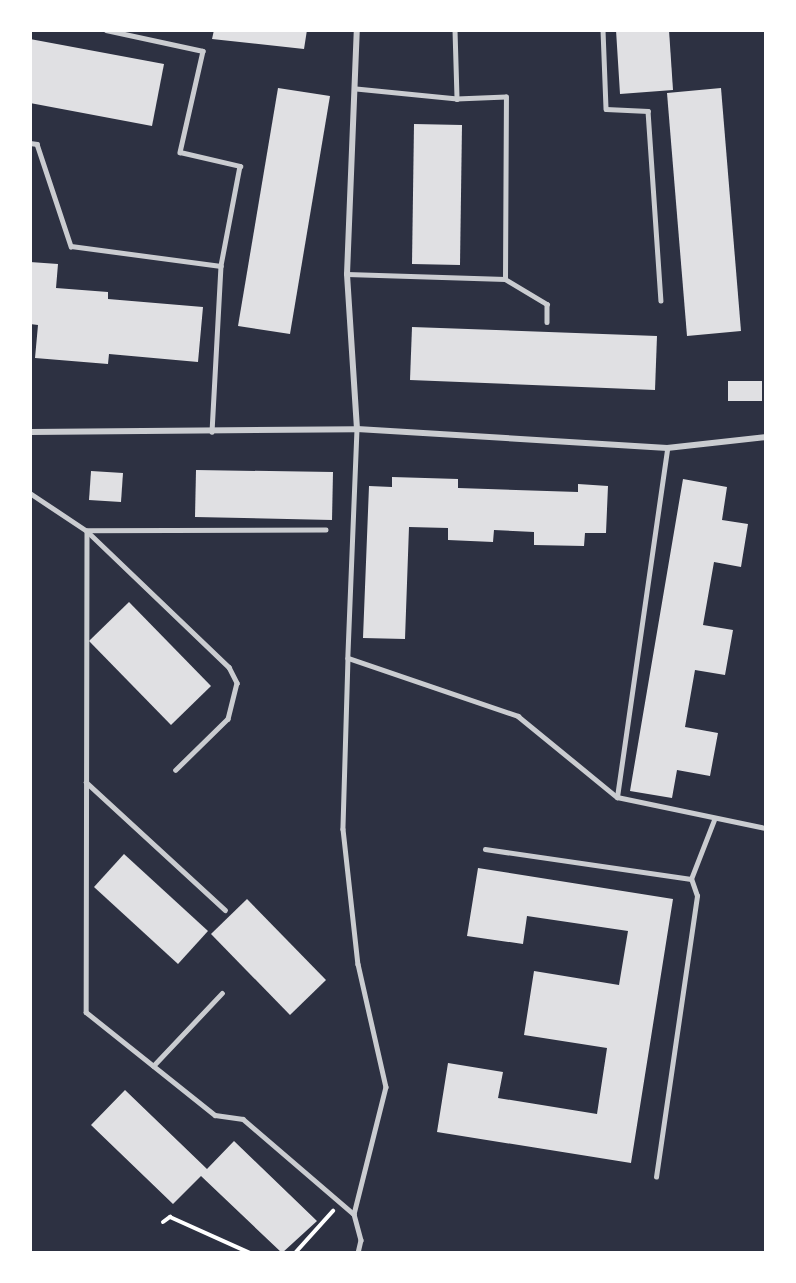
<!DOCTYPE html>
<html>
<head>
<meta charset="utf-8">
<style>
  body { margin:0 }
  #map { position:relative; width:796px; height:1283px; overflow:hidden; background:#2d3142; font-family:Lato,sans-serif }
  div>[style] { position:absolute }
  .building>* { inset:0; background:#e0e0e3 }
  .path>* { height:4px; margin:-2px; padding:0 2px; transform-origin:2px; border-radius:2px; background:#fff }
  .service>* { height:4.5px; margin:-2.25px; padding:0 2.25px; transform-origin:2.25px; border-radius:2.25px; background:#caccd0 }
  .minor>* { height:6px; margin:-3px; padding:0 3px; transform-origin:3px; border-radius:3px; background:#caccd0 }
  span { translate:-50% -50%; white-space:nowrap; text-align:center; line-height:1.15; -webkit-text-stroke:6px #fff; paint-order:stroke }
  .frame { position:absolute; inset:0; border:32px solid #fff; pointer-events:none }
</style>
</head>
<body>
<div id="map">
  <div class="building">
    <i style="clip-path:polygon(214px 30px,307px 30px,304px 49px,212px 39px)"></i>
    <i style="clip-path:polygon(616px 30px,669px 30px,673px 90px,620px 94px)"></i>
    <i style="clip-path:polygon(30px 39px,164px 64px,152px 126px,30px 103px)"></i>
    <i style="clip-path:polygon(278px 88px,330px 96px,290px 334px,238px 326px)"></i>
    <i style="clip-path:polygon(721px 88px,741px 331px,687px 336px,667px 93px)"></i>
    <i style="clip-path:polygon(414px 124px,462px 125px,460px 265px,412px 264px)"></i>
    <i style="clip-path:polygon(30px 262px,58px 264px,56px 288px,108px 292px,108px 299px,203px 307px,198px 362px,109px 354px,108px 364px,35px 358px,38px 325px,30px 324px)"></i>
    <i style="clip-path:polygon(412px 327px,657px 336px,655px 390px,410px 380px)"></i>
    <i style="clip-path:polygon(728px 381px,762px 381px,762px 401px,728px 401px)"></i>
    <i style="clip-path:polygon(196px 470px,333px 472px,332px 520px,195px 517px)"></i>
    <i style="clip-path:polygon(91px 471px,123px 473px,121px 502px,89px 500px)"></i>
    <i style="clip-path:polygon(392px 477px,458px 479px,458px 488px,578px 492px,578px 484px,608px 486px,606px 533px,585px 533px,584px 546px,534px 545px,534px 532px,494px 530px,493px 542px,448px 540px,448px 528px,409px 527px,405px 639px,363px 638px,369px 486px,392px 487px)"></i>
    <i style="clip-path:polygon(683px 479px,727px 487px,722px 520px,748px 524px,741px 567px,714px 562px,703px 625px,733px 630px,725px 675px,695px 670px,685px 727px,718px 733px,710px 776px,677px 770px,672px 798px,630px 791px)"></i>
    <i style="clip-path:polygon(129px 602px,211px 686px,171px 725px,89px 641px)"></i>
    <i style="clip-path:polygon(124px 854px,208px 931px,178px 964px,94px 887px)"></i>
    <i style="clip-path:polygon(478px 868px,673px 899px,631px 1163px,437px 1132px,448px 1063px,503px 1072px,498px 1098px,597px 1114px,607px 1048px,524px 1035px,534px 971px,619px 985px,628px 931px,527px 916px,523px 944px,467px 936px)"></i>
    <i style="clip-path:polygon(247px 899px,326px 980px,290px 1015px,211px 934px)"></i>
    <i style="clip-path:polygon(125px 1090px,207px 1169px,234px 1141px,317px 1221px,282px 1253px,201px 1176px,173px 1204px,91px 1125px)"></i>
  </div>
  <div class="path">
    <i style="left:163px;top:1222px;width:9px;rotate:-36deg"></i>
    <i style="left:170px;top:1217px;width:88px;rotate:24.2deg"></i>
    <i style="left:295px;top:1253px;width:57px;rotate:-47.9deg"></i>
  </div>
  <div class="service">
    <i style="left:106px;top:30px;width:99px;rotate:12.2deg"></i>
    <i style="left:203px;top:51px;width:104px;rotate:102.8deg"></i>
    <i style="left:180px;top:152px;width:62px;rotate:13.1deg"></i>
    <i style="left:240px;top:166px;width:102px;rotate:100.8deg"></i>
    <i style="left:455px;top:30px;width:69px;rotate:88.3deg"></i>
    <i style="left:603px;top:30px;width:79px;rotate:87.8deg"></i>
    <i style="left:606px;top:109px;width:42px;rotate:2.7deg"></i>
    <i style="left:648px;top:111px;width:190px;rotate:86.1deg"></i>
    <i style="left:30px;top:143px;width:7px;rotate:8deg"></i>
    <i style="left:37px;top:144px;width:108px;rotate:71.6deg"></i>
    <i style="left:71px;top:246px;width:151px;rotate:7.6deg"></i>
    <i style="left:221px;top:266px;width:166px;rotate:93.1deg"></i>
    <i style="left:347px;top:274px;width:158px;rotate:1.8deg"></i>
    <i style="left:505px;top:279px;width:182px;rotate:-89.7deg"></i>
    <i style="left:506px;top:97px;width:49px;rotate:177.7deg"></i>
    <i style="left:457px;top:99px;width:101px;rotate:-174.3deg"></i>
    <i style="left:505px;top:279px;width:49px;rotate:30.8deg"></i>
    <i style="left:547px;top:304px;width:18px;rotate:90deg"></i>
    <i style="left:357px;top:429px;width:229px;rotate:92.3deg"></i>
    <i style="left:348px;top:658px;width:180px;rotate:18.8deg"></i>
    <i style="left:518px;top:716px;width:128px;rotate:39.3deg"></i>
    <i style="left:617px;top:797px;width:152px;rotate:11.8deg"></i>
    <i style="left:30px;top:493px;width:69px;rotate:33.7deg"></i>
    <i style="left:87px;top:531px;width:197px;rotate:43.8deg"></i>
    <i style="left:229px;top:667px;width:18px;rotate:63deg"></i>
    <i style="left:237px;top:683px;width:37px;rotate:104deg"></i>
    <i style="left:228px;top:719px;width:73px;rotate:135.6deg"></i>
    <i style="left:326px;top:530px;width:239px;rotate:179.8deg"></i>
    <i style="left:87px;top:531px;width:481px;rotate:90.1deg"></i>
    <i style="left:86px;top:1012px;width:165px;rotate:38.6deg"></i>
    <i style="left:215px;top:1115px;width:28px;rotate:8deg"></i>
    <i style="left:243px;top:1119px;width:146px;rotate:40.6deg"></i>
    <i style="left:348px;top:658px;width:171px;rotate:91.7deg"></i>
    <i style="left:343px;top:829px;width:136px;rotate:83.7deg"></i>
    <i style="left:358px;top:964px;width:126px;rotate:77.2deg"></i>
    <i style="left:386px;top:1087px;width:131px;rotate:104.1deg"></i>
    <i style="left:354px;top:1214px;width:27px;rotate:75deg"></i>
    <i style="left:361px;top:1240px;width:13px;rotate:103deg"></i>
    <i style="left:86px;top:782px;width:189px;rotate:42.6deg"></i>
    <i style="left:617px;top:797px;width:353px;rotate:-81.8deg"></i>
    <i style="left:485px;top:849px;width:208px;rotate:8.3deg"></i>
    <i style="left:691px;top:879px;width:63px;rotate:-68.7deg"></i>
    <i style="left:153px;top:1066px;width:100px;rotate:-46.6deg"></i>
    <i style="left:656px;top:1177px;width:284px;rotate:-81.7deg"></i>
    <i style="left:697px;top:896px;width:18px;rotate:-109deg"></i>
  </div>
  <div class="minor">
    <i style="left:357px;top:429px;width:155px;rotate:-93.7deg"></i>
    <i style="left:347px;top:274px;width:244px;rotate:-87.7deg"></i>
    <i style="left:30px;top:432px;width:327px;rotate:-0.5deg"></i>
    <i style="left:357px;top:429px;width:311px;rotate:3.5deg"></i>
    <i style="left:667px;top:448px;width:100px;rotate:-6.3deg"></i>
  </div>
  <div class="frame"></div>
</div>
</body>
</html>
